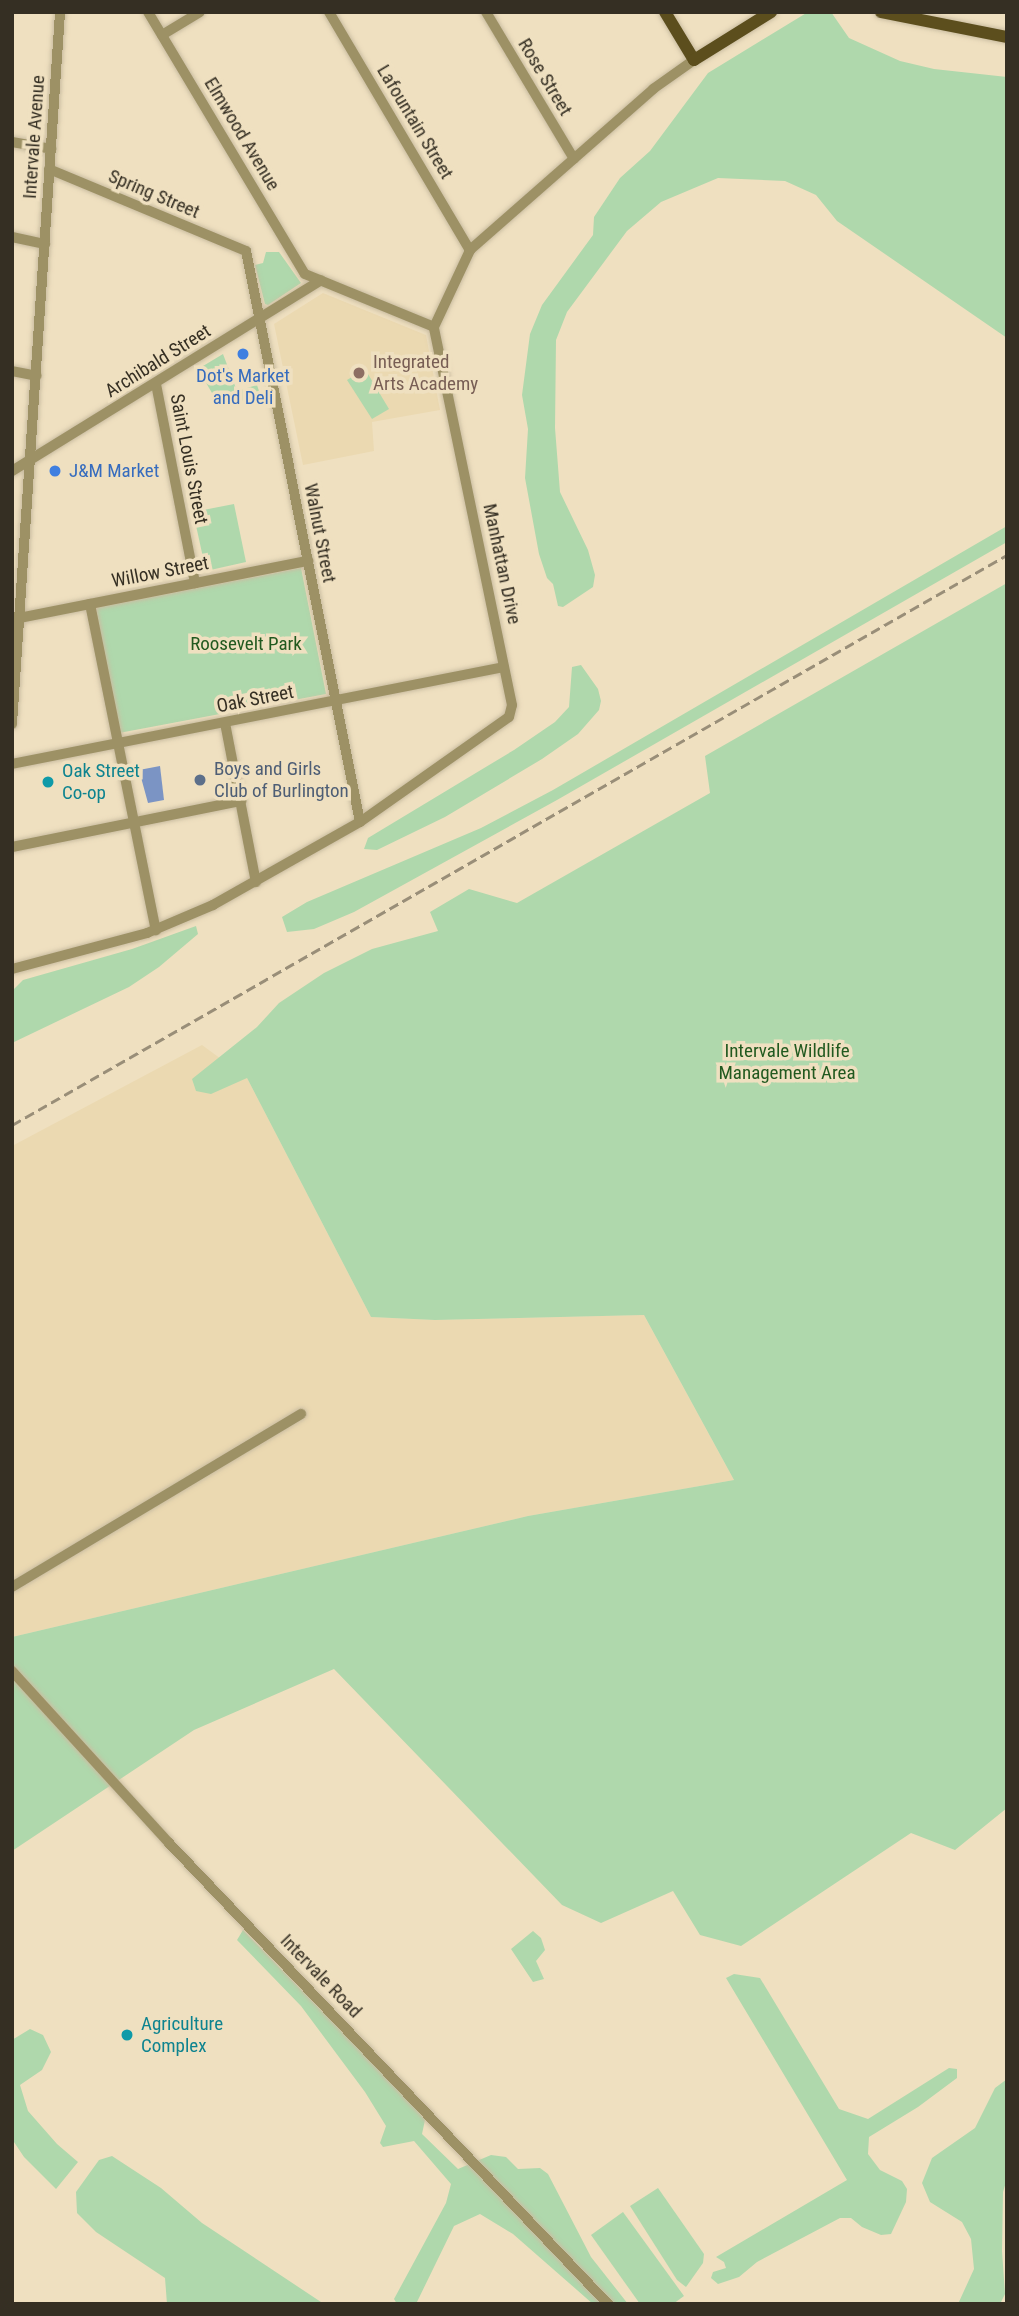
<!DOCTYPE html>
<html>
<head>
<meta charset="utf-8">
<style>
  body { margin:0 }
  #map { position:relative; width:1019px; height:2316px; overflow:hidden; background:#efe0c0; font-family:"Roboto Condensed",sans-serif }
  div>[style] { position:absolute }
  .built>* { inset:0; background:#ebd9b1 }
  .green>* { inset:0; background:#afd8ac }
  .water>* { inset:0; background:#7b94c4 }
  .roads { filter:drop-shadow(0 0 2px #cabda1) drop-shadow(0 0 2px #cabda1) }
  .minor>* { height:10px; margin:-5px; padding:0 5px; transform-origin:5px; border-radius:5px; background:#9d9165 }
  .major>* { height:12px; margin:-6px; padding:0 6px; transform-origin:6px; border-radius:6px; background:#5c4e1d }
  .rail>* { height:2.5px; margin-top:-1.25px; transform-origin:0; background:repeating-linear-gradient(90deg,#998e78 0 10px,transparent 0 15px) }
  .dots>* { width:19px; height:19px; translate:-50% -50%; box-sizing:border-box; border:4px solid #efe0c0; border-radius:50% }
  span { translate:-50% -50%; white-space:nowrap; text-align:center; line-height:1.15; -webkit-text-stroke:7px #efe0c0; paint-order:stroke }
  .street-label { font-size:19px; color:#352f23 }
  .education-label { font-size:19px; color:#785e54 }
  .left { translate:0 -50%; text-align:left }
  .shop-label { font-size:19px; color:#366cbe }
  .park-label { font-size:19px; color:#21591f }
  .service-label { font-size:19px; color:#4e5e75 }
  .culture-label { font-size:19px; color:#0d838f }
  .frame { position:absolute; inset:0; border:14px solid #352f23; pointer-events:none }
</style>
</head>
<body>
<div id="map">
  <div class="built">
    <i style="clip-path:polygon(323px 293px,426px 335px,440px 410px,372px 422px,374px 451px,303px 465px,274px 324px)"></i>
    <i style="clip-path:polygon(202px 1045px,247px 1078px,371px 1317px,435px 1320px,644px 1315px,734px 1480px,528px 1516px,12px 1637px,12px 1146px)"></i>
  </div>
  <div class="green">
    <i style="clip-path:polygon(808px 12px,831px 12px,849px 38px,900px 61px,934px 69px,1007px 77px,1007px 338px,837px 221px,816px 195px,785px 181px,718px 178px,661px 202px,627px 231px,567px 312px,556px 340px,555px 428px,560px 492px,588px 550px,595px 575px,593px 587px,563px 607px,558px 606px,553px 584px,547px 578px,539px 554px,525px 478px,528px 429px,522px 395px,530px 334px,542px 305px,593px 235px,594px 217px,620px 178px,650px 151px,708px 73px)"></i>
    <i style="clip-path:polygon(266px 252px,279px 252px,301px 283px,268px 305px,265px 304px,255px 265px,263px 263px)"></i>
    <i style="clip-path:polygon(223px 354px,237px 391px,257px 385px,261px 397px,219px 405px,198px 369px)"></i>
    <i style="clip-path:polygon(365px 369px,389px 409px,372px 419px,347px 380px)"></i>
    <i style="clip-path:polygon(234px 504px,246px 562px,206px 571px,193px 512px)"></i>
    <i style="clip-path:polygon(1007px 526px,1007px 542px,557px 800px,354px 912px,314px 929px,287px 932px,282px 917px,307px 902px,481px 828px,553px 790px)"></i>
    <i style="clip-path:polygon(301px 568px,326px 694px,119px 733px,96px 608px)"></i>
    <i style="clip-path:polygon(1007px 583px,1007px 1808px,955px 1850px,911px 1833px,741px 1946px,700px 1935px,673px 1891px,601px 1923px,562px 1905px,334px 1669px,194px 1730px,12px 1851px,12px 1637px,528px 1516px,734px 1480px,644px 1315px,435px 1320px,371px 1317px,247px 1078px,211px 1094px,196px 1091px,192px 1079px,257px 1027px,279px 1003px,324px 973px,372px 949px,438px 931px,430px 912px,469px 889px,517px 903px,710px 793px,705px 756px)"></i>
    <i style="clip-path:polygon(581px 665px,598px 689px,601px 701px,599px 710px,578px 734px,542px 759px,445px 817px,377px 850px,364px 849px,368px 838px,514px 750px,555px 722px,569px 707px,572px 667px)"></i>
    <i style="clip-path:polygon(196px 926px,198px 934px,159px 967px,129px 987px,12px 1043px,12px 991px,23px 980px,132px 949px)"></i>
    <i style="clip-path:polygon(243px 1930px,412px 2104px,425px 2120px,422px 2134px,458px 2169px,491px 2155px,506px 2157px,518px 2169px,540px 2168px,548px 2174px,591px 2257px,628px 2304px,593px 2304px,513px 2234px,480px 2214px,454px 2226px,416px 2304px,397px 2304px,394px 2299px,446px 2203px,451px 2184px,414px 2141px,383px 2147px,380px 2143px,386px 2126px,365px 2092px,301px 2006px,237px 1940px)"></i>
    <i style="clip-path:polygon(533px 1931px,541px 1938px,545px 1950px,536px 1961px,544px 1979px,533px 1982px,511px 1949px)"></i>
    <i style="clip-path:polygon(734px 1974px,760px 1978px,839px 2109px,868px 2119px,949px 2068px,957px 2069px,957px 2078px,918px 2107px,869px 2137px,868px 2154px,880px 2170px,902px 2181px,907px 2189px,906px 2202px,891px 2234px,881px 2235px,862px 2227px,851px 2218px,840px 2218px,757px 2262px,739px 2277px,718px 2284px,711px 2278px,713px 2272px,726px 2268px,724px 2262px,716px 2257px,847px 2180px,726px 1978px)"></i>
    <i style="clip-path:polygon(30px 2029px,43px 2035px,51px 2052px,42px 2070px,20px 2085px,28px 2111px,57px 2144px,78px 2162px,56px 2189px,24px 2157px,12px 2139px,12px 2040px)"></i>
    <i style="clip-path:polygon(1007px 2079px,1007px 2179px,1003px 2192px,1002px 2251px,1005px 2294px,1000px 2304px,958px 2304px,974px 2269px,971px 2239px,962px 2222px,930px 2202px,922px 2183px,932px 2158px,975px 2128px,995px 2088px)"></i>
    <i style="clip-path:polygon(112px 2156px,161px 2188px,202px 2223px,324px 2304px,167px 2304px,165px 2278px,96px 2232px,77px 2213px,76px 2192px,99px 2160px)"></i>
    <i style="clip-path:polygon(658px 2188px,704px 2254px,703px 2263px,686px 2287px,677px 2280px,630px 2206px)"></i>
    <i style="clip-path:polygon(623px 2212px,684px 2296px,673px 2304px,640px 2304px,591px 2235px)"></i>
  </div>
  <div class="water">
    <i style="clip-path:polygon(160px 766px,164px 800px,148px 803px,139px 770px)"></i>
  </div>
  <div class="roads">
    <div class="minor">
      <i style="left:148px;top:12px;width:305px;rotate:59.1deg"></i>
      <i style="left:305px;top:274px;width:139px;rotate:22.3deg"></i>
      <i style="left:329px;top:12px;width:277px;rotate:59.4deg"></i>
      <i style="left:486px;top:12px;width:171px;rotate:59.1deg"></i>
      <i style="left:162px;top:35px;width:44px;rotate:-31.2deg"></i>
      <i style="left:12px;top:142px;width:40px;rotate:10deg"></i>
      <i style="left:49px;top:169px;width:213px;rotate:22.6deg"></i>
      <i style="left:246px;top:251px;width:582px;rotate:78.71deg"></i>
      <i style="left:12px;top:237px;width:34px;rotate:12deg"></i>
      <i style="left:12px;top:371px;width:25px;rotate:11deg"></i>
      <i style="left:156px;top:384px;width:203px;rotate:78.9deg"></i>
      <i style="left:12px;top:471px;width:363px;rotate:-31.7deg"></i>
      <i style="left:90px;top:604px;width:333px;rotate:78.6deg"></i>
      <i style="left:19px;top:618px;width:295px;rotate:-11.2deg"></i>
      <i style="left:225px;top:723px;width:162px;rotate:79deg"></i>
      <i style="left:12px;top:724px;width:714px;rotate:-86.14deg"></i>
      <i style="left:12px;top:764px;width:501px;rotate:-11.15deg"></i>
      <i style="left:12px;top:847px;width:234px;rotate:-11.4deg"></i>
      <i style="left:12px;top:969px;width:140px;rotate:-14.9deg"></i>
      <i style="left:147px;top:933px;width:72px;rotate:-23deg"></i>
      <i style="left:213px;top:905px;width:169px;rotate:-29.5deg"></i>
      <i style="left:360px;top:822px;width:182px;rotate:-35.2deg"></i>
      <i style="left:509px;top:717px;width:12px;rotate:-76deg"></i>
      <i style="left:512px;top:705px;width:386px;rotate:-101.7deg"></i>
      <i style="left:434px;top:327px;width:85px;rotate:-64.9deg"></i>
      <i style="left:470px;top:250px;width:244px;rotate:-41.3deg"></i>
      <i style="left:653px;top:89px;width:50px;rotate:-35.3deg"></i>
      <i style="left:12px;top:1587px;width:337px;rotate:-30.9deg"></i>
      <i style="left:12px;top:1671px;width:233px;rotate:47.6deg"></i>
      <i style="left:169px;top:1843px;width:637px;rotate:46.4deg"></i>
    </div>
    <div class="major">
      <i style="left:665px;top:12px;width:56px;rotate:58.9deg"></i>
      <i style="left:694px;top:60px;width:91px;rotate:-31.9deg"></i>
      <i style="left:881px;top:12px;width:128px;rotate:11.2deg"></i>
    </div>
  </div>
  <div class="rail">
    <i style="left:12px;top:1125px;width:1147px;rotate:-29.81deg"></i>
  </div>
  <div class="dots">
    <i style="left:243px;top:354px;background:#3f7fe0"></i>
    <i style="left:359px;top:373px;background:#8d6e63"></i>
    <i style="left:55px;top:471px;background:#3f7fe0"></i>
    <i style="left:200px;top:780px;background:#5c6f8a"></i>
    <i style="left:48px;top:782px;background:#0f9aa8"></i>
    <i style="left:127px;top:2035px;background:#0f9aa8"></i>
  </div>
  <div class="street-label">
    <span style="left:545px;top:77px;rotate:59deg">Rose Street</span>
    <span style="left:415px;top:122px;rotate:59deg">Lafountain Street</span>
    <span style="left:242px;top:134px;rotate:59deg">Elmwood Avenue</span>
    <span style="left:34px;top:137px;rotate:-86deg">Intervale Avenue</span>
    <span style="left:154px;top:194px;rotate:23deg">Spring Street</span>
    <span style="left:158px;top:361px;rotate:-32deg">Archibald Street</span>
    <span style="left:189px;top:459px;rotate:79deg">Saint Louis Street</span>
    <span style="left:320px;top:533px;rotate:79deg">Walnut Street</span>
    <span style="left:502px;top:564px;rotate:78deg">Manhattan Drive</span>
    <span style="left:160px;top:572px;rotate:-11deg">Willow Street</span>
    <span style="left:255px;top:699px;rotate:-11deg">Oak Street</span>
    <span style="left:321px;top:1976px;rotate:46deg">Intervale Road</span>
  </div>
  <div class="education-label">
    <span class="left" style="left:373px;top:373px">Integrated<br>Arts Academy</span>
  </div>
  <div class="shop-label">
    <span style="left:243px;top:387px">Dot's Market<br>and Deli</span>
    <span class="left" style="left:69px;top:471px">J&amp;M Market</span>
  </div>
  <div class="park-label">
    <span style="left:246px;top:644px">Roosevelt Park</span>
    <span style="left:787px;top:1062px">Intervale Wildlife<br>Management Area</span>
  </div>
  <div class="service-label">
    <span class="left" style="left:214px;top:780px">Boys and Girls<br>Club of Burlington</span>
  </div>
  <div class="culture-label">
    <span class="left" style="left:62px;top:782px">Oak Street<br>Co-op</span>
    <span class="left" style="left:141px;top:2035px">Agriculture<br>Complex</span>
  </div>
  <div class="frame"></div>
</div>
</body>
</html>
